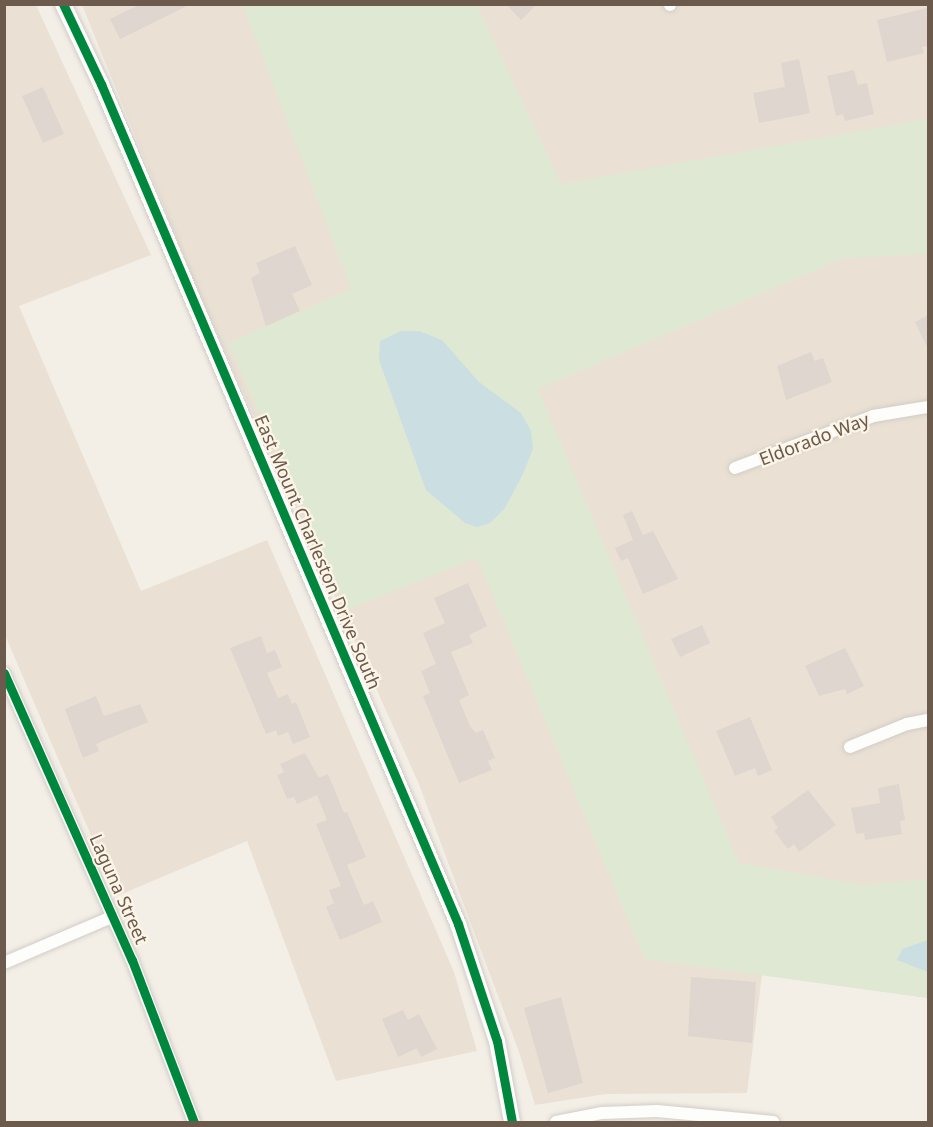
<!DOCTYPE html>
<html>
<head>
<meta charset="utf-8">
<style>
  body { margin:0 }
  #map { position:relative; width:933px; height:1127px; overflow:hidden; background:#f3efe7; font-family:"Noto Sans",sans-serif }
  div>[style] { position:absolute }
  .residential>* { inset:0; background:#eae1d4 }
  .green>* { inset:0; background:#dfe8d3 }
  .water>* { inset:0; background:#cbdee1 }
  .building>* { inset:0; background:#ded6cf }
  .roads { filter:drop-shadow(0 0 2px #d2ccc6) drop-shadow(0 0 2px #d2ccc6) }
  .street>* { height:12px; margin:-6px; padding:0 6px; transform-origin:6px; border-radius:6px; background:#fdfdfb }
  .secondary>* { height:16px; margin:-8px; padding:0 8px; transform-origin:8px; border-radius:8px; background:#fdfdfb }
  .cycleway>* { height:9px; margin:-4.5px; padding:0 4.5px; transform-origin:4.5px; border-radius:4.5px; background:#00873e }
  span { translate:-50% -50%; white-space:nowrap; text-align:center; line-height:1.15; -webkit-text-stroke:4.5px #fcf5e8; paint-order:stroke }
  .street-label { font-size:18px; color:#6c5a4c }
  .frame { position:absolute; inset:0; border:6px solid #6c5a4c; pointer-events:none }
</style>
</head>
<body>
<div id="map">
  <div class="residential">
    <i style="clip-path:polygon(4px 5px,36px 5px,151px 255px,19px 306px,141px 591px,267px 540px,454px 972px,477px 1051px,336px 1081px,247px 841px,117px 896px,5px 635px)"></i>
    <i style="clip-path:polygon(82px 5px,928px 5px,928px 998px,762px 975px,747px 1093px,606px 1094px,535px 1105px,519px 1052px,418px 782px,199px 293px)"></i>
  </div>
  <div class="green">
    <i style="clip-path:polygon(243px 5px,477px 5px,561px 184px,928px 119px,928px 254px,844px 258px,538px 389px,739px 863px,862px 885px,928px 879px,928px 998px,644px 959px,477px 558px,347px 610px,228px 343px,351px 289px)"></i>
  </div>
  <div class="water">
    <i style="clip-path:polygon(401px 331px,419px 331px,442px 340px,479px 382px,521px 413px,531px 431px,533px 449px,522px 476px,505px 508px,490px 523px,477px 527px,465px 523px,426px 490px,379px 360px,380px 341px)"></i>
    <i style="clip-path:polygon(928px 940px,928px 972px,897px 960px,902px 949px)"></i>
  </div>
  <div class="building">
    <i style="clip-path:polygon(141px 4px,191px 4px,120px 39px,110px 19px)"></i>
    <i style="clip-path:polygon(506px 4px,537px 4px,521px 20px)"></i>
    <i style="clip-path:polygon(927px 8px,928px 46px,922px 47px,924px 53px,887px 62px,877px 20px)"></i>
    <i style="clip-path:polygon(799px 59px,810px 113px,759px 123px,753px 93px,785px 87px,781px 63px)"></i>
    <i style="clip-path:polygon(854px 70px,858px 85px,867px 83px,874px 114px,845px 121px,843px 114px,836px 116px,827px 76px)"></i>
    <i style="clip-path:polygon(43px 87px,64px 134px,43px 143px,22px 96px)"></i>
    <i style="clip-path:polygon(295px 246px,312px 285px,292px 294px,300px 311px,266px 326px,251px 278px,260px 273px,256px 263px)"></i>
    <i style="clip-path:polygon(928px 315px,928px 349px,915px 322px)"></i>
    <i style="clip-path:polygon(811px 352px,815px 361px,823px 358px,832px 382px,786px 400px,777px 366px)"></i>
    <i style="clip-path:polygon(632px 511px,643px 535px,653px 531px,678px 579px,643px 594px,628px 558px,621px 561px,615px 548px,633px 540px,623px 515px)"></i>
    <i style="clip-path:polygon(468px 583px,487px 626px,469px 635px,473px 643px,451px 652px,469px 695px,459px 700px,470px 726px,476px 733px,483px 730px,495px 758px,488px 761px,492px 770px,459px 783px,423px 696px,430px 693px,421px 671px,436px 664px,423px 633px,445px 623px,434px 598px)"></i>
    <i style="clip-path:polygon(702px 625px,710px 643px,680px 657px,671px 639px)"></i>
    <i style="clip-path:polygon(261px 636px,267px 653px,275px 650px,282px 667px,267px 673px,278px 698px,288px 694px,292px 704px,296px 702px,310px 737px,293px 744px,288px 732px,278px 736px,276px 730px,266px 734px,230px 648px)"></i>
    <i style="clip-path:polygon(845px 648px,864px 686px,847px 694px,845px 689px,819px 696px,805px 666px)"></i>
    <i style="clip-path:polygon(96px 696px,104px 716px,140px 704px,148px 722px,96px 744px,99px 751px,83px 758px,65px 709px)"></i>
    <i style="clip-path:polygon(750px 717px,772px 770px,758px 776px,755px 768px,735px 776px,716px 731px)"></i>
    <i style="clip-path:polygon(305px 753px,319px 778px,328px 774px,344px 813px,347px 812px,366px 857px,347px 865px,364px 905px,373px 901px,382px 922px,340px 940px,326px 907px,334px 903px,329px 890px,341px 886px,316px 824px,327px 820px,317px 795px,297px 804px,294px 797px,287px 799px,277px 775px,284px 772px,280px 764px)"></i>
    <i style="clip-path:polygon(899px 784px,905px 820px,900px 821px,902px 834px,865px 840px,864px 833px,856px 834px,851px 808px,880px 803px,878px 788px)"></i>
    <i style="clip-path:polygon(808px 790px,836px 825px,799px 852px,794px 844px,788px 849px,774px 831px,778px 828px,771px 817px)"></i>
    <i style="clip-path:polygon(691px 977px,756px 982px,752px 1043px,688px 1036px)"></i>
    <i style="clip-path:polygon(561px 997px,583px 1083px,548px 1093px,524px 1008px)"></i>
    <i style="clip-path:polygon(403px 1010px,408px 1020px,419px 1014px,437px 1049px,421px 1057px,417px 1048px,398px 1057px,382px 1019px)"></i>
  </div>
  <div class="roads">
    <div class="street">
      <i style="left:670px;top:5px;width:1px;rotate:-90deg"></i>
      <i style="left:735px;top:468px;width:147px;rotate:-20.6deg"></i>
      <i style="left:873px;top:416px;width:56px;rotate:-9.3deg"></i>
      <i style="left:4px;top:673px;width:314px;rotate:66deg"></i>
      <i style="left:132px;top:960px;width:173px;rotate:69.1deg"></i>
      <i style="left:850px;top:747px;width:61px;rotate:-22deg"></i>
      <i style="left:907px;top:724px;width:21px;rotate:-11deg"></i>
      <i style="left:4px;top:963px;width:117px;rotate:-23.1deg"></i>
      <i style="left:556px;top:1122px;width:47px;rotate:-11.1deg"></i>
      <i style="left:602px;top:1113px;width:55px;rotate:-2.1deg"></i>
      <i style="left:657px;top:1111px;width:117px;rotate:5.4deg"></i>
    </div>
    <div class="secondary">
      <i style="left:63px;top:4px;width:89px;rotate:64.6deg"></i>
      <i style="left:101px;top:84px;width:913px;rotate:66.97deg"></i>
      <i style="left:458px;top:924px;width:123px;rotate:71.6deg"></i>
      <i style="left:497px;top:1041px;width:82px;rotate:79.5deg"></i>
    </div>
  </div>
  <div class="cycleway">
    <i style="left:63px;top:4px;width:89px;rotate:64.6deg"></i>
    <i style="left:101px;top:84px;width:913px;rotate:66.97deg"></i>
    <i style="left:458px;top:924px;width:123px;rotate:71.6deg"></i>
    <i style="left:497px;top:1041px;width:82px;rotate:79.5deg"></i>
    <i style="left:4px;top:673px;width:314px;rotate:66deg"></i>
    <i style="left:132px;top:960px;width:173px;rotate:69.1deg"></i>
  </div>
  <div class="street-label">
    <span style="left:814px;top:439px;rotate:-21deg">Eldorado Way</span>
    <span style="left:318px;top:552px;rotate:67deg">East Mount Charleston Drive South</span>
    <span style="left:119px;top:889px;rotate:66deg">Laguna Street</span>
  </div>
  <div class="frame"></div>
</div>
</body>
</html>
